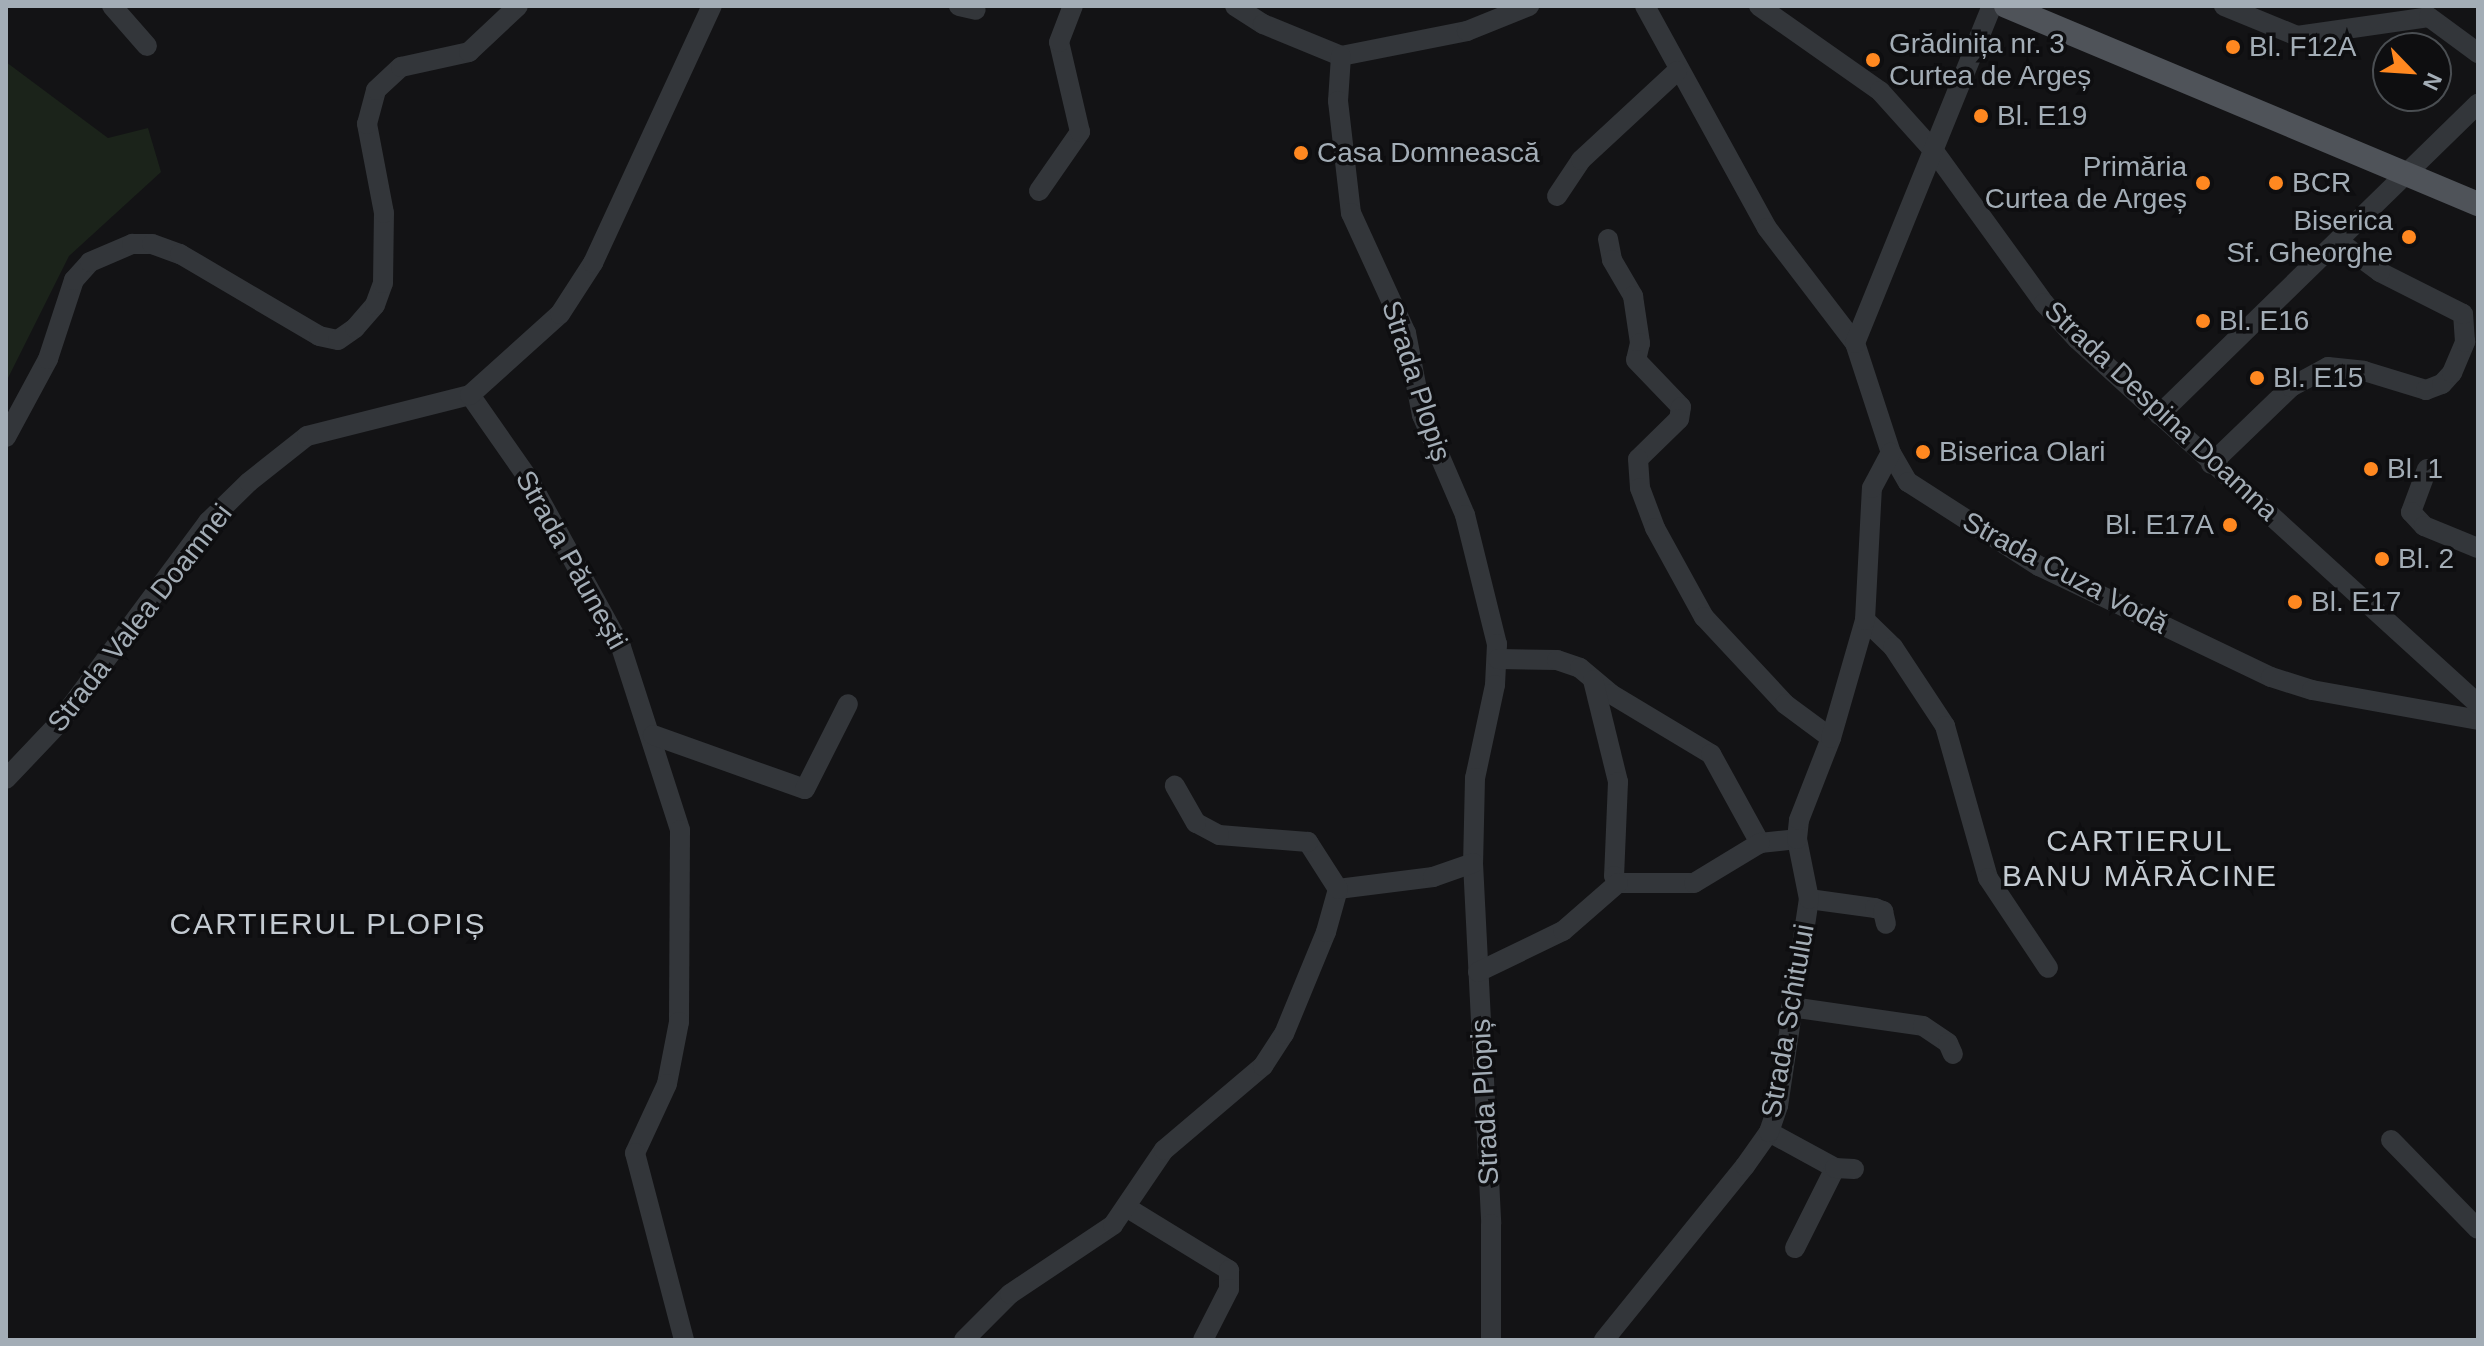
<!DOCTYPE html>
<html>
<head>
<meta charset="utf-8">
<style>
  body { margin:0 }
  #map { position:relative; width:2484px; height:1346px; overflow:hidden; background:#131315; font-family:Arial,sans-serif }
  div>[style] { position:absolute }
  .green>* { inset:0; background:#1b231a }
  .minor>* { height:20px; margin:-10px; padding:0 10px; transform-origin:10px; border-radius:10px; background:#33363a }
  .major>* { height:24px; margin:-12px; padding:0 12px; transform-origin:12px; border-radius:12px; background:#4f5359 }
  .dots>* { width:22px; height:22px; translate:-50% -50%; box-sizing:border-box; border:4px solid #0e0e10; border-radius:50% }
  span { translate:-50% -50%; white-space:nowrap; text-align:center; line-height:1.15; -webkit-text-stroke:7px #0e0e10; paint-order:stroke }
  .poi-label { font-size:28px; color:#a3adb6 }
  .left { translate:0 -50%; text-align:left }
  .right { translate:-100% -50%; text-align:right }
  .street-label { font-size:28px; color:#a3adb6 }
  .neighbourhood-label { font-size:30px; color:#c4cbd2; letter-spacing:2px }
  .frame { position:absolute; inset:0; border:8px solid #a3adb6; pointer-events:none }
  .north { position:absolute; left:2372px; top:32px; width:80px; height:80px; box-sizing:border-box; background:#0e0e10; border:2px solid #4a4e52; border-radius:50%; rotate:115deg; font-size:22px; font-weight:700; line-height:32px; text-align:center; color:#a3adb6 }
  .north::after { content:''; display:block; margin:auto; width:28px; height:36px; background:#ff8820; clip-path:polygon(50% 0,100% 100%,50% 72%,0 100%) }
</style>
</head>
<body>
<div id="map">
  <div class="green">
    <i style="clip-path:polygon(6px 62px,108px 138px,148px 128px,161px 172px,69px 256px,6px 382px)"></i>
  </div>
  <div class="minor">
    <i style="left:112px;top:6px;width:53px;rotate:48.8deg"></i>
    <i style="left:959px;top:6px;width:17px;rotate:13deg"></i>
    <i style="left:1235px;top:6px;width:33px;rotate:33deg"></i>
    <i style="left:1263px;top:24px;width:84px;rotate:22.3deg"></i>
    <i style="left:1341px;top:56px;width:128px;rotate:-11.2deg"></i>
    <i style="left:1467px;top:31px;width:67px;rotate:-22deg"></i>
    <i style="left:1645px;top:6px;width:253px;rotate:61.2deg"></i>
    <i style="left:1767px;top:228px;width:145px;rotate:52.6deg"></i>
    <i style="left:1855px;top:343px;width:116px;rotate:71.9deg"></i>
    <i style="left:1891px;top:453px;width:34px;rotate:60deg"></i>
    <i style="left:1908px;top:482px;width:156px;rotate:32.7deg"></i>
    <i style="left:2039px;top:566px;width:257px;rotate:25.6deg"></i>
    <i style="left:2271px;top:677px;width:43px;rotate:17.6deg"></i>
    <i style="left:2312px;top:690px;width:169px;rotate:10.2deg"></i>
    <i style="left:1759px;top:6px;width:148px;rotate:35.1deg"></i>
    <i style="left:1880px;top:91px;width:81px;rotate:48deg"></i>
    <i style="left:1934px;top:151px;width:188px;rotate:54.1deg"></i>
    <i style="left:2044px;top:303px;width:49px;rotate:47.5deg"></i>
    <i style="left:2077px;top:339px;width:542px;rotate:42.31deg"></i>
    <i style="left:2224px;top:6px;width:79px;rotate:22.3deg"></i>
    <i style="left:2297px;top:36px;width:133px;rotate:-8.2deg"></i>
    <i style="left:2429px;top:17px;width:61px;rotate:36.3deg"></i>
    <i style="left:1341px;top:56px;width:45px;rotate:93.8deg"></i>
    <i style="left:1338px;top:101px;width:113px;rotate:83.4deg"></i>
    <i style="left:1351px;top:213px;width:132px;rotate:65.4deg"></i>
    <i style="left:1406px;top:333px;width:84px;rotate:79deg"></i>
    <i style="left:1422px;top:415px;width:109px;rotate:66.7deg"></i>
    <i style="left:1465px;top:515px;width:133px;rotate:76.1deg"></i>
    <i style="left:1497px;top:644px;width:41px;rotate:92.8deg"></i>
    <i style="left:1495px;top:685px;width:95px;rotate:102.1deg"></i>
    <i style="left:1475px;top:778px;width:85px;rotate:91.3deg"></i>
    <i style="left:1473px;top:863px;width:361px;rotate:87.1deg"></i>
    <i style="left:1491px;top:1224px;width:116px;rotate:90deg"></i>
    <i style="left:1039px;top:191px;width:72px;rotate:-55.2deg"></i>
    <i style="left:1080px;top:132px;width:92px;rotate:-103.1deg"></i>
    <i style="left:1059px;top:42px;width:39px;rotate:-69deg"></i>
    <i style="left:1557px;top:196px;width:43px;rotate:-56.3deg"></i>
    <i style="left:1581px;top:160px;width:131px;rotate:-42.8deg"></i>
    <i style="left:1608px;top:239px;width:21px;rotate:79deg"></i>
    <i style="left:1612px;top:260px;width:42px;rotate:59.7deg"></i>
    <i style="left:1633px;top:296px;width:48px;rotate:81.5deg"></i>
    <i style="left:1640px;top:343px;width:17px;rotate:103deg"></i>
    <i style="left:1636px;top:360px;width:65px;rotate:46.2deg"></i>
    <i style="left:1681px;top:407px;width:12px;rotate:99deg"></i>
    <i style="left:1679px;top:419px;width:57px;rotate:135.7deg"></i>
    <i style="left:1638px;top:459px;width:29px;rotate:86deg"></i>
    <i style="left:1640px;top:488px;width:43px;rotate:69.4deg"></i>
    <i style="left:1655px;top:528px;width:102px;rotate:61.2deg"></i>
    <i style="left:1704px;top:617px;width:119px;rotate:47deg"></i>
    <i style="left:1785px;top:704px;width:57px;rotate:36.5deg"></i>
    <i style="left:1855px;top:343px;width:364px;rotate:-67.9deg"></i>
    <i style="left:470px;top:395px;width:101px;rotate:55.1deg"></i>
    <i style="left:528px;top:478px;width:193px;rotate:61.2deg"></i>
    <i style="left:621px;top:647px;width:192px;rotate:72.1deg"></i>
    <i style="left:680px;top:830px;width:192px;rotate:90.3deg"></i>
    <i style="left:679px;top:1022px;width:63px;rotate:101deg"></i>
    <i style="left:667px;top:1084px;width:76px;rotate:114.9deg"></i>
    <i style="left:635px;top:1153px;width:193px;rotate:75.3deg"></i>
    <i style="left:2159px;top:415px;width:446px;rotate:-44.3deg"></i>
    <i style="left:6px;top:437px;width:89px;rotate:-61.7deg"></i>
    <i style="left:48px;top:359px;width:83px;rotate:-71.8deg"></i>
    <i style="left:74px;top:280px;width:24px;rotate:-48deg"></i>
    <i style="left:90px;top:262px;width:46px;rotate:-23.2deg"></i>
    <i style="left:132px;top:244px;width:20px"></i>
    <i style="left:152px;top:244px;width:30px;rotate:20deg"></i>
    <i style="left:180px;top:254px;width:161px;rotate:30.5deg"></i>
    <i style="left:319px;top:336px;width:19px;rotate:12deg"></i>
    <i style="left:338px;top:340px;width:21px;rotate:-35deg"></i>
    <i style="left:355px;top:328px;width:30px;rotate:-49deg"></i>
    <i style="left:375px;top:305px;width:23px;rotate:-70deg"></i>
    <i style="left:383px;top:283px;width:70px;rotate:-89.2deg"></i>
    <i style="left:384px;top:213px;width:91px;rotate:-100.8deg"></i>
    <i style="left:367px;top:124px;width:35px;rotate:-75deg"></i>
    <i style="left:376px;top:90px;width:34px;rotate:-43deg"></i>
    <i style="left:401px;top:67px;width:70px;rotate:-12.4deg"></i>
    <i style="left:469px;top:52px;width:67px;rotate:-43.2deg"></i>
    <i style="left:2211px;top:464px;width:111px;rotate:-43.9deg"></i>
    <i style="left:2291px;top:387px;width:42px;rotate:-28.4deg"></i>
    <i style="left:2328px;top:367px;width:36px;rotate:6deg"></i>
    <i style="left:2364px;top:371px;width:65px;rotate:17deg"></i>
    <i style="left:2426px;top:390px;width:17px;rotate:-21deg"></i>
    <i style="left:2442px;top:384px;width:15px;rotate:-48deg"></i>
    <i style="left:2452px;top:373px;width:34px;rotate:-67deg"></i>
    <i style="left:2465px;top:342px;width:28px;rotate:-94deg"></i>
    <i style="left:2463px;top:314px;width:93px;rotate:-153.2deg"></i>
    <i style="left:2380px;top:272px;width:52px;rotate:-143.6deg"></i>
    <i style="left:2427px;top:469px;width:46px;rotate:110.4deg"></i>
    <i style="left:2411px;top:512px;width:19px;rotate:47deg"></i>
    <i style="left:2424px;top:526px;width:58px;rotate:22.2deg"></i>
    <i style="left:1865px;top:620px;width:39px;rotate:44deg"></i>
    <i style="left:1893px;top:647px;width:95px;rotate:56.6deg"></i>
    <i style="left:1945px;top:726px;width:158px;rotate:74.2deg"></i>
    <i style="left:1988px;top:878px;width:108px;rotate:56.3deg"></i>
    <i style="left:1498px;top:659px;width:59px;rotate:1deg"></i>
    <i style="left:1557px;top:660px;width:24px;rotate:19deg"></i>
    <i style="left:1580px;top:668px;width:40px;rotate:40deg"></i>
    <i style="left:1611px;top:694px;width:117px;rotate:31deg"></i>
    <i style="left:1711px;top:754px;width:102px;rotate:61.2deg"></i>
    <i style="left:1760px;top:843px;width:37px;rotate:-6deg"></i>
    <i style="left:1593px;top:680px;width:105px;rotate:76.2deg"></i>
    <i style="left:1618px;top:782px;width:94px;rotate:92.4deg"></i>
    <i style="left:1614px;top:876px;width:8px;rotate:60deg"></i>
    <i style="left:1618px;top:883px;width:76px"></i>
    <i style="left:1694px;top:883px;width:77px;rotate:-31.2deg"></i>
    <i style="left:653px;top:735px;width:161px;rotate:19.6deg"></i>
    <i style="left:805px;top:789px;width:95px;rotate:-63.2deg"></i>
    <i style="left:6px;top:779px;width:76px;rotate:-46.6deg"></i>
    <i style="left:58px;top:724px;width:252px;rotate:-53.4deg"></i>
    <i style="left:208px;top:522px;width:57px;rotate:-44.3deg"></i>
    <i style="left:249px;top:482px;width:74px;rotate:-38.4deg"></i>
    <i style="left:307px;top:436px;width:168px;rotate:-14.1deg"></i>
    <i style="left:470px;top:395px;width:121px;rotate:-42deg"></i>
    <i style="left:560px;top:314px;width:61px;rotate:-57.1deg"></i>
    <i style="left:593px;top:263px;width:283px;rotate:-65.2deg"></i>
    <i style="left:1338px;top:889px;width:96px;rotate:-7.2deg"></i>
    <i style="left:1433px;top:877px;width:42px;rotate:-19.3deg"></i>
    <i style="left:1809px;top:899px;width:67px;rotate:7.8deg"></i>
    <i style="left:1875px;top:908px;width:9px;rotate:21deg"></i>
    <i style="left:1883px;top:911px;width:13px;rotate:77deg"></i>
    <i style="left:1478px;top:972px;width:94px;rotate:-25.8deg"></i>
    <i style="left:1563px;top:931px;width:73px;rotate:-41.1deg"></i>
    <i style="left:1791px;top:1007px;width:133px;rotate:8.2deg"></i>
    <i style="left:1923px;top:1026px;width:30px;rotate:34deg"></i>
    <i style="left:1948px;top:1043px;width:12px;rotate:66deg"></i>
    <i style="left:1769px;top:1132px;width:75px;rotate:28.6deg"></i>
    <i style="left:2391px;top:1140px;width:124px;rotate:45.7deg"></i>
    <i style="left:1126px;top:1207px;width:121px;rotate:31.5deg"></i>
    <i style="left:1229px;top:1270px;width:19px;rotate:90deg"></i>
    <i style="left:1229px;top:1289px;width:57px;rotate:117deg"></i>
    <i style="left:1795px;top:1248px;width:89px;rotate:-63.4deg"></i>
    <i style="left:1835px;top:1168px;width:19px;rotate:3deg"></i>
    <i style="left:964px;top:1340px;width:65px;rotate:-45deg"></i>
    <i style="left:1010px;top:1294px;width:124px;rotate:-33.8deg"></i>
    <i style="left:1113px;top:1225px;width:91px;rotate:-55.8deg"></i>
    <i style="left:1164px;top:1150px;width:130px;rotate:-40.3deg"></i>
    <i style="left:1263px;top:1066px;width:38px;rotate:-57deg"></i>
    <i style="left:1284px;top:1034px;width:110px;rotate:-67.6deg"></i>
    <i style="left:1326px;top:932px;width:45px;rotate:-74.4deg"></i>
    <i style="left:1338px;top:889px;width:56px;rotate:-122.6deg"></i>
    <i style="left:1308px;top:842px;width:89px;rotate:-175.5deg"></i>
    <i style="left:1219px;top:835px;width:26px;rotate:-152deg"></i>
    <i style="left:1196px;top:823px;width:43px;rotate:-119.6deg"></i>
    <i style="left:1604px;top:1340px;width:224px;rotate:-51deg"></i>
    <i style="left:1745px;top:1166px;width:42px;rotate:-54.8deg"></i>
    <i style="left:1769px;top:1132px;width:28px;rotate:-71deg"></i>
    <i style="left:1778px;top:1106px;width:209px;rotate:-81.5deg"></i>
    <i style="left:1809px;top:899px;width:61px;rotate:-101.3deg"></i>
    <i style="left:1797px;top:839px;width:19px;rotate:-84deg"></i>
    <i style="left:1799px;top:820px;width:88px;rotate:-68.7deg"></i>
    <i style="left:1831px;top:738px;width:123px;rotate:-73.9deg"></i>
    <i style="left:1865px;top:620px;width:132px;rotate:-87deg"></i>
    <i style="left:1872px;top:488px;width:40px;rotate:-62deg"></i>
  </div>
  <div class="major">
    <i style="left:2006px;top:6px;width:512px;rotate:22.76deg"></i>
  </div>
  <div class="dots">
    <i style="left:2233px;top:47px;background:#ff8820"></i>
    <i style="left:1873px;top:60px;background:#ff8820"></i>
    <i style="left:1981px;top:116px;background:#ff8820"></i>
    <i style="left:1301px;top:153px;background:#ff8820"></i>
    <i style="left:2203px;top:183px;background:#ff8820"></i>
    <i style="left:2276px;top:183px;background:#ff8820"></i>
    <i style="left:2409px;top:237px;background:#ff8820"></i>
    <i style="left:2203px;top:321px;background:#ff8820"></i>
    <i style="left:2257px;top:378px;background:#ff8820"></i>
    <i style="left:1923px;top:452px;background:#ff8820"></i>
    <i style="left:2371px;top:469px;background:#ff8820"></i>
    <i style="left:2230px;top:525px;background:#ff8820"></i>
    <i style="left:2382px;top:559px;background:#ff8820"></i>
    <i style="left:2295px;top:602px;background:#ff8820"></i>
  </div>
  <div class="poi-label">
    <span class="left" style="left:1889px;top:60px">Grădinița nr. 3<br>Curtea de Argeș</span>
    <span class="left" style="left:2249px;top:47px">Bl. F12A</span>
    <span class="left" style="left:1997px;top:116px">Bl. E19</span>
    <span class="left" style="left:1317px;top:153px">Casa Domnească</span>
    <span class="right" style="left:2187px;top:183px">Primăria<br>Curtea de Argeș</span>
    <span class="left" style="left:2292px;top:183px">BCR</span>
    <span class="right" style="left:2393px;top:237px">Biserica<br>Sf. Gheorghe</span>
    <span class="left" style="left:2219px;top:321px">Bl. E16</span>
    <span class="left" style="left:2273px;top:378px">Bl. E15</span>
    <span class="left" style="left:1939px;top:452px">Biserica Olari</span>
    <span class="left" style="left:2387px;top:469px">Bl. 1</span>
    <span class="right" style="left:2214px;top:525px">Bl. E17A</span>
    <span class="left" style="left:2398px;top:559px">Bl. 2</span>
    <span class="left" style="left:2311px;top:602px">Bl. E17</span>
  </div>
  <div class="street-label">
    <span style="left:1416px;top:381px;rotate:72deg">Strada Plopiș</span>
    <span style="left:2161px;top:411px;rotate:43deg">Strada Despina Doamna</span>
    <span style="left:571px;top:560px;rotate:61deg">Strada Păunești</span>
    <span style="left:2065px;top:573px;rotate:28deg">Strada Cuza Vodă</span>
    <span style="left:140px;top:618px;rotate:-52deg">Strada Valea Doamnei</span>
    <span style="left:1788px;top:1021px;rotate:-80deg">Strada Schitului</span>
    <span style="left:1485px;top:1102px;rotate:-93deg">Strada Plopiș</span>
  </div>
  <div class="neighbourhood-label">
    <span style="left:2140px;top:858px">CARTIERUL<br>BANU MĂRĂCINE</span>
    <span style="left:328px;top:924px">CARTIERUL PLOPIȘ</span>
  </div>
  <div class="frame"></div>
  <div class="north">N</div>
</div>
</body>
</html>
